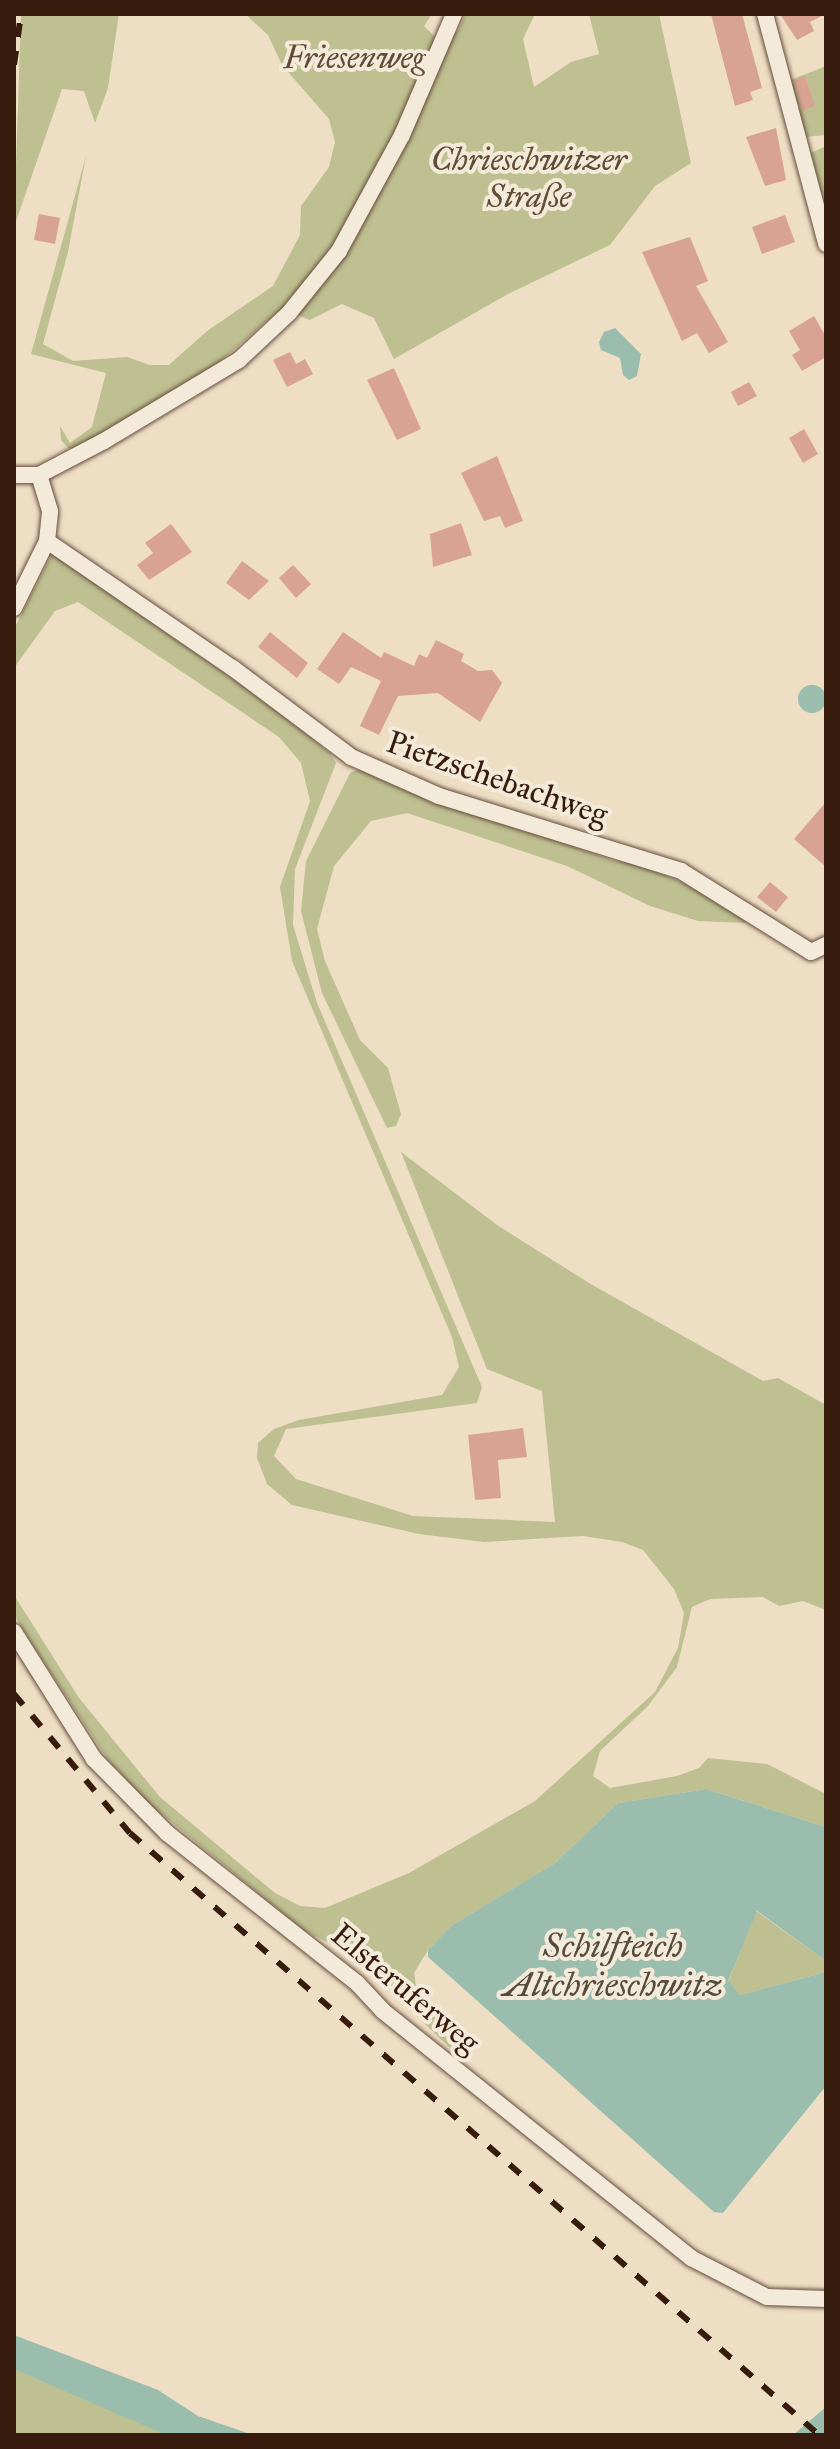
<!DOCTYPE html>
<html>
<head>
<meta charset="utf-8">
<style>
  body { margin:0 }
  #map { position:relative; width:840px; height:2449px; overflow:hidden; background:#eedec4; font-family:"IM FELL Great Primer",serif }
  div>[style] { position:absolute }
  .green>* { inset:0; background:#bec091 }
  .water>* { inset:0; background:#9bbdae }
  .round { border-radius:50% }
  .building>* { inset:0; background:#d9a393 }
  .roads { filter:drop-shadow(0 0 2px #654c3c) drop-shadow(0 0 2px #654c3c) }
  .street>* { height:16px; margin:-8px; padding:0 8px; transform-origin:8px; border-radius:8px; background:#f4ead9 }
  .rail>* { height:6px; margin-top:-3px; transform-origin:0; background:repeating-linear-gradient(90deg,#371c0e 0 14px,transparent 0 28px) }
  span { translate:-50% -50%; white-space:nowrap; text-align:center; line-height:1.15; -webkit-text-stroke:8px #f4ead9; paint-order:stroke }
  .park-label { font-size:32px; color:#604d35; font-style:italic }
  .street-label { font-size:32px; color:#371c0e }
  .water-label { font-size:34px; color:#554c3e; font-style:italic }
  .frame { position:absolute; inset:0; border:16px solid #371c0e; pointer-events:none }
</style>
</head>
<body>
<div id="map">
  <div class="green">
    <i style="clip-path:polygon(21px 14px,119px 14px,108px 88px,95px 123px,84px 91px,62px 89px,14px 227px)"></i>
    <i style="clip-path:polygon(245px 14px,432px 14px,424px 26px,436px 38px,458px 31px,466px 14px,535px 14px,523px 39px,534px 87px,571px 62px,599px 54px,589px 14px,659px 14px,691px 163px,655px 186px,610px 245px,508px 294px,394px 359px,374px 318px,342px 304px,310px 320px,281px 309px,212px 368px,75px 449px,68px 448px,61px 440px,60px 426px,70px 443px,92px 427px,106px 373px,31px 354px,86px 156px,68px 252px,43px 344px,73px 361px,127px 357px,150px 365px,169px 365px,207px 331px,273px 286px,300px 235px,301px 206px,329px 167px,335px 142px,329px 119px,282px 65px,268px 35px)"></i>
    <i style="clip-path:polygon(826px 66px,826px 135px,804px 137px,788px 81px)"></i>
    <i style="clip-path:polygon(826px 146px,826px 209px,809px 154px)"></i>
    <i style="clip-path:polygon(52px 554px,265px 701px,330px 753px,336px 763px,295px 869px,293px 925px,317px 1003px,482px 1387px,477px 1403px,286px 1429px,274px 1456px,296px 1479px,413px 1516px,555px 1522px,542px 1391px,487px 1369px,401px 1152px,497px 1225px,589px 1283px,763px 1381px,778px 1378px,826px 1405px,826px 1610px,803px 1601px,779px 1606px,763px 1597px,710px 1599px,692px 1607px,677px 1667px,648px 1706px,600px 1751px,593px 1776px,610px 1788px,677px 1776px,699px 1768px,708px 1758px,767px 1764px,826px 1794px,826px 1827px,706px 1789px,618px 1803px,555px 1863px,451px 1926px,428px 1950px,414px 1973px,417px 1992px,459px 2037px,450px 2048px,378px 1979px,341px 1949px,305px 1931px,147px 1802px,108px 1760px,38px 1653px,14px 1615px,14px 1595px,79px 1698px,160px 1797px,275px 1893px,300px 1906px,325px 1908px,409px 1873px,535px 1801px,655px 1692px,678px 1648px,684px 1613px,674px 1589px,643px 1550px,622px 1542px,583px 1536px,484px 1542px,419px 1534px,292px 1505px,267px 1484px,257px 1458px,258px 1443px,274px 1429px,299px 1420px,442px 1395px,459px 1367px,452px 1337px,292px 961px,280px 887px,310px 801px,301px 763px,279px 737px,78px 602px,55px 611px,14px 668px,14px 629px)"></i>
    <i style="clip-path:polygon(359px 769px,614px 861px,642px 865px,690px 886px,748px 923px,698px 921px,650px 906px,567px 866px,407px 813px,371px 821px,334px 866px,317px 929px,325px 961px,360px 1040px,388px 1068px,401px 1114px,396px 1126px,387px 1128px,322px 993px,301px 911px,306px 861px,350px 773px)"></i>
    <i style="clip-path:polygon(756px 1911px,826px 1961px,826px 1972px,740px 1995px,728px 1982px)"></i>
    <i style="clip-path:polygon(14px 2369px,75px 2391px,166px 2435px,14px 2435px)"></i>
  </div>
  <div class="water">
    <i style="clip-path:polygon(615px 328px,641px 354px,637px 376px,629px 380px,623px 375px,620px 358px,601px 350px,599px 342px,604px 332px)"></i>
    <i class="round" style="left:798px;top:685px;width:28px;height:28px"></i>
    <i style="clip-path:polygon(706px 1789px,826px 1827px,826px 1961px,757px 1911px,728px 1981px,740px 1995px,826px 1972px,826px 2086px,723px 2213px,714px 2212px,428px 1957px,428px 1950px,451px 1926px,555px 1863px,618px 1803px)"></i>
    <i style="clip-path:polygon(14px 2335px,158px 2390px,198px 2416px,253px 2435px,166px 2435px,14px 2369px)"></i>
    <i style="clip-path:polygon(826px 2407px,826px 2435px,793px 2435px)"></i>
  </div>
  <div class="building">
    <i style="clip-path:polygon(711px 14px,742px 14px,762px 88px,750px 92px,753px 100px,735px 106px)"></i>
    <i style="clip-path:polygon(780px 14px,826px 14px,810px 22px,814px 31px,797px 40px)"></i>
    <i style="clip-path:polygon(805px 76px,815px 106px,802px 111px,794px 80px)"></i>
    <i style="clip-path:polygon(776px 128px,786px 180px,765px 186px,746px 137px)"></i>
    <i style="clip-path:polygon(39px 214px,60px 218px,55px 244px,34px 240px)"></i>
    <i style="clip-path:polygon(785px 215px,795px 242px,762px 254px,752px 227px)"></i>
    <i style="clip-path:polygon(690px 237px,708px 281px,696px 286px,728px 342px,709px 353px,697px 333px,682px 341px,642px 252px)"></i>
    <i style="clip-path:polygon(814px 316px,826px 337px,826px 357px,802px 371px,792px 355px,800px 350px,789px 331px)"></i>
    <i style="clip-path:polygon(290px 352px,296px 364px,305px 359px,313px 374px,287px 387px,273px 360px)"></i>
    <i style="clip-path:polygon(394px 368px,421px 429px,397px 440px,367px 380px)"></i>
    <i style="clip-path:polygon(749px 382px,757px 396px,738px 406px,731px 392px)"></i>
    <i style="clip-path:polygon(804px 429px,818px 454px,803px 463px,789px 438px)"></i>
    <i style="clip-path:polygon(497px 456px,523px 521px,505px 528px,500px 516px,484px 521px,461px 473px)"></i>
    <i style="clip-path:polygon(461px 523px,472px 555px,433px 567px,430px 534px)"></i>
    <i style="clip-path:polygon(171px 524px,192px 552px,149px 580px,137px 565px,153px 553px,145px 543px)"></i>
    <i style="clip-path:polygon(242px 561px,269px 581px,249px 600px,226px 583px)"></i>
    <i style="clip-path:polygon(293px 565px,311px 584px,296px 598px,279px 578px)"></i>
    <i style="clip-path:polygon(270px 632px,308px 663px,297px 678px,258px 647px)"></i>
    <i style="clip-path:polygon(343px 632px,381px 658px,384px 652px,414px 666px,419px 654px,427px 658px,436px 640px,464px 654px,461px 661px,478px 671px,492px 670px,502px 683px,480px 722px,438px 693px,398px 696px,379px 735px,360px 726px,381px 681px,351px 667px,339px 684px,317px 669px)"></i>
    <i style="clip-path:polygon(826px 802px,826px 867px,794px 839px)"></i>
    <i style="clip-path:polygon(770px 882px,788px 897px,776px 912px,757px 897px)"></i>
    <i style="clip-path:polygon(523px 1428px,527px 1457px,498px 1460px,501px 1498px,475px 1500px,468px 1435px)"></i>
  </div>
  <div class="roads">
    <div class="street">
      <i style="left:765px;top:14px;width:238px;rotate:75.1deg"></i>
      <i style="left:14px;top:475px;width:25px"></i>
      <i style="left:39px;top:475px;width:73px;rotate:-27.6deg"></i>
      <i style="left:104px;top:441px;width:157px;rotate:-31deg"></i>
      <i style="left:239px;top:360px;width:69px;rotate:-43.2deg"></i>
      <i style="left:289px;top:313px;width:80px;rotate:-51.1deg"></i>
      <i style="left:339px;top:251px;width:132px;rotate:-61.5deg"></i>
      <i style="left:402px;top:135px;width:132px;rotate:-66.7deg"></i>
      <i style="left:47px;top:541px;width:227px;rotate:34.4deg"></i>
      <i style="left:234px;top:669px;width:146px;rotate:36.9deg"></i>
      <i style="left:351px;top:757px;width:96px;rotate:23.9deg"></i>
      <i style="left:439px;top:796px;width:253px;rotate:17.2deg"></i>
      <i style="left:681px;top:871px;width:153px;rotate:31.9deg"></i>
      <i style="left:811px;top:952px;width:17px;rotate:-25deg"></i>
      <i style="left:14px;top:608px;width:75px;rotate:-63.8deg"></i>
      <i style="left:47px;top:541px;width:30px;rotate:-84deg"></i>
      <i style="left:50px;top:511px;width:38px;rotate:-107deg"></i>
      <i style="left:14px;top:1632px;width:150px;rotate:57.8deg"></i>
      <i style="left:94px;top:1759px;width:104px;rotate:45.4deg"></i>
      <i style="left:167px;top:1833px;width:242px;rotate:38.3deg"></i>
      <i style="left:357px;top:1983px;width:38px;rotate:47deg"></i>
      <i style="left:383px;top:2011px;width:395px;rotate:38.7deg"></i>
      <i style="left:691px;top:2258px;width:85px;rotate:27.2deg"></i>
      <i style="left:767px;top:2297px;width:59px;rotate:1.9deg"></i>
    </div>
  </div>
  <div class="rail">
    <i style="left:14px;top:65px;width:51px;rotate:-82.2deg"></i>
    <i style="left:14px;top:1694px;width:181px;rotate:50.2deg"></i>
    <i style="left:130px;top:1833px;width:915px;rotate:41.14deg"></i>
  </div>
  <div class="park-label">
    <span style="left:354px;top:58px">Friesenweg</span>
    <span style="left:529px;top:179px">Chrieschwitzer<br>Straße</span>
  </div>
  <div class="street-label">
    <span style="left:497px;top:779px;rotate:19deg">Pietzschebachweg</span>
    <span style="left:405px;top:1989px;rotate:40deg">Elsteruferweg</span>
  </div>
  <div class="water-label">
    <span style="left:613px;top:1965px">Schilfteich<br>Altchrieschwitz</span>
  </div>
  <div class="frame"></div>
</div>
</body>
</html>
